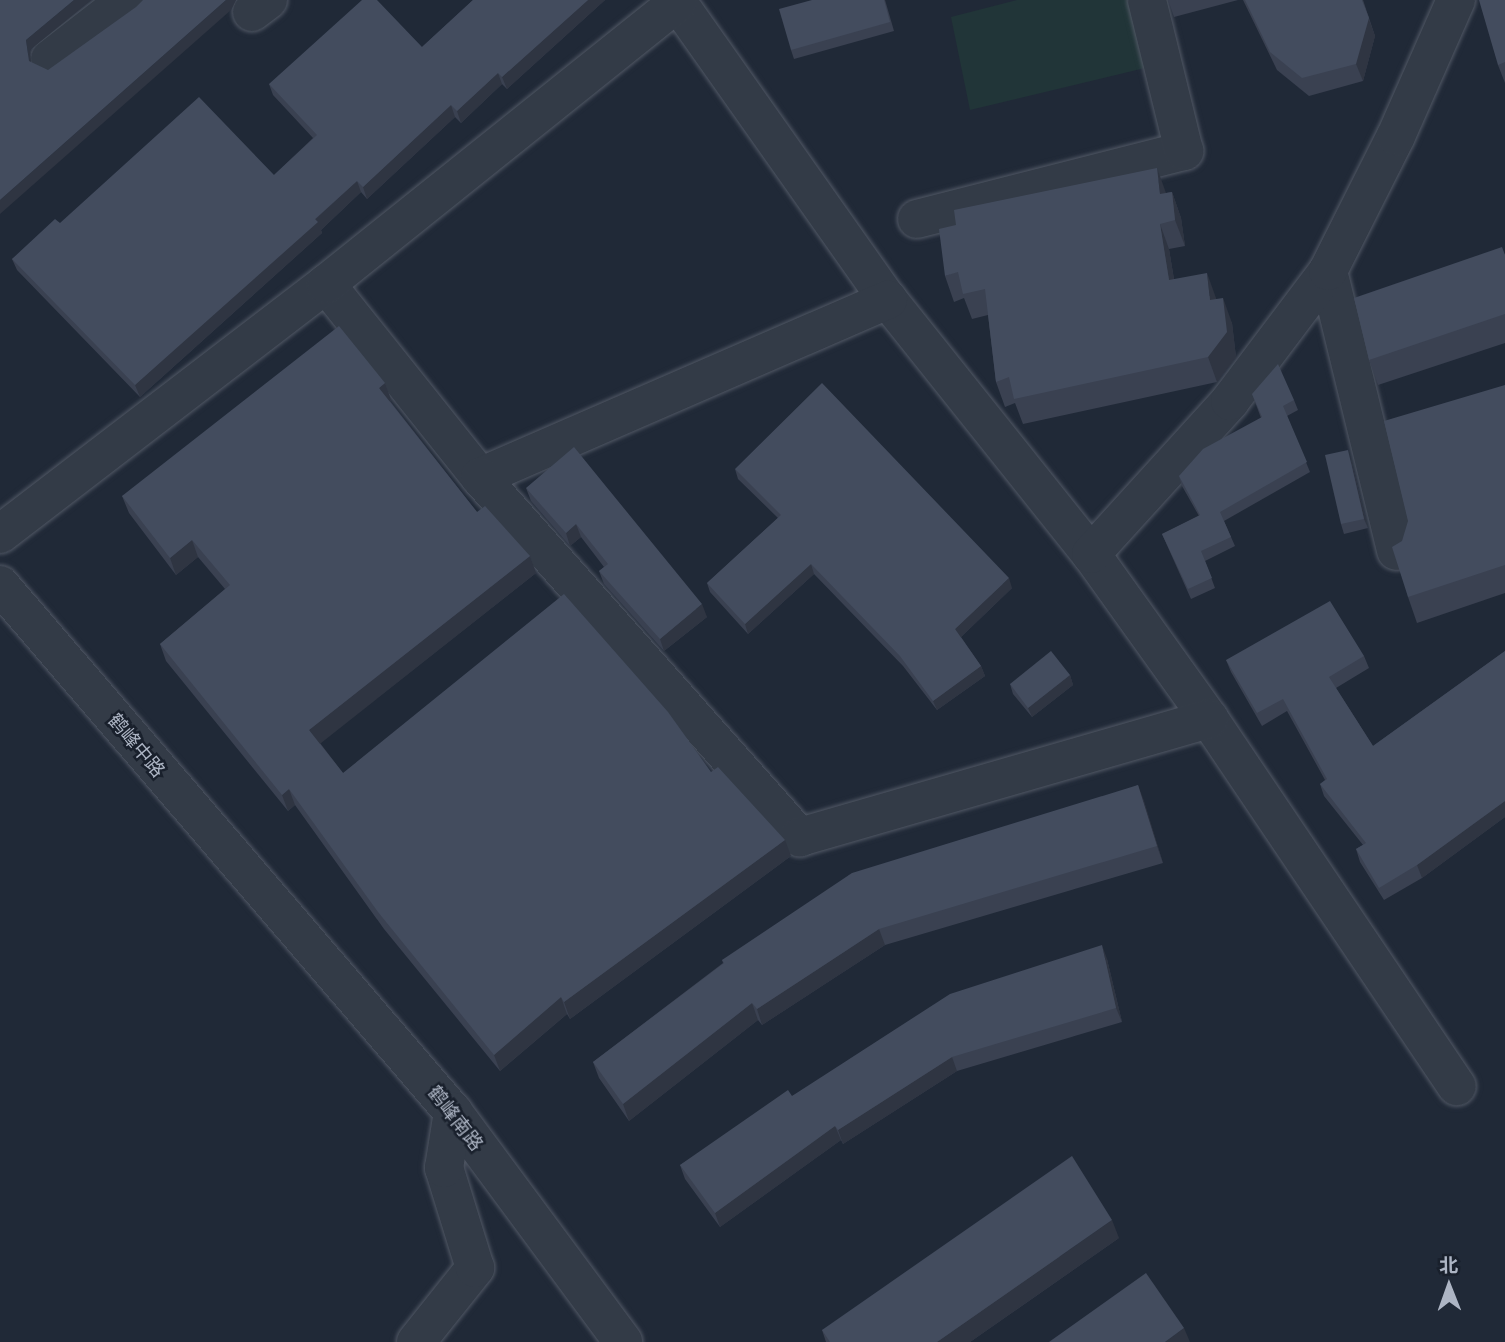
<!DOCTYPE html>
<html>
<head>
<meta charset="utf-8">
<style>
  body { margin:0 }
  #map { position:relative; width:1505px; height:1342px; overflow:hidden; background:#202937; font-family:Lato,"Noto Sans SC",sans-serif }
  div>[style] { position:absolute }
  .green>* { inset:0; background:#213538 }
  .roads { filter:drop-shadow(0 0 2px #515865) drop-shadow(0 0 2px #515865) }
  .minor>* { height:38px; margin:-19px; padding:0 19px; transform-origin:19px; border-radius:19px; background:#333b47 }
  .wall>* { inset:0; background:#3a4151 }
  .shaded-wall>* { inset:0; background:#2f3542 }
  .building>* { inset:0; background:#434c5e }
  span { translate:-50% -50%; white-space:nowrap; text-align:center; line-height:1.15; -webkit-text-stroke:5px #19202c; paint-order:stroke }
  .street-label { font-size:19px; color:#adb5c4 }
  .north { position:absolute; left:1414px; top:1251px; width:70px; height:70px; -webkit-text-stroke:5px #19202c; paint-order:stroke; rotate:359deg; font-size:19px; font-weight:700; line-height:28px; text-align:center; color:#adb5c4 }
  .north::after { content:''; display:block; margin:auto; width:24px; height:32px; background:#adb5c4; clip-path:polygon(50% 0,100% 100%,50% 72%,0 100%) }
</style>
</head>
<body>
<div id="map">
  <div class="green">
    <i style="clip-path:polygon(1017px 0,1130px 0,1145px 68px,970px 110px,951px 17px)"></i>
  </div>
  <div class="roads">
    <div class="minor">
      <i style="left:676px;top:0;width:367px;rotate:54.8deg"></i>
      <i style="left:888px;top:300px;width:325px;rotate:51.4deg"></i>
      <i style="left:1091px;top:554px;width:203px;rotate:54.4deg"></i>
      <i style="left:1209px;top:719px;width:443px;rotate:56deg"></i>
      <i style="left:252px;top:12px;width:20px;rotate:-37deg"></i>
      <i style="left:50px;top:59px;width:96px;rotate:-37.8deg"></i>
      <i style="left:917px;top:219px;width:276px;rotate:-14.3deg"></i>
      <i style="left:1184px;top:151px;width:155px;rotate:-103.8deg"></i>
      <i style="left:1328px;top:271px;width:288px;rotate:76.3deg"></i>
      <i style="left:326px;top:284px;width:247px;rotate:51.4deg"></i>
      <i style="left:480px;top:477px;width:445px;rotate:-23.5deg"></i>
      <i style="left:480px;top:477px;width:482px;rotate:48.4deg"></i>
      <i style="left:800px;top:837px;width:426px;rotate:-16.1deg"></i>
      <i style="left:0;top:534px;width:411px;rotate:-37.5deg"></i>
      <i style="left:326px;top:284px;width:450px;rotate:-38.7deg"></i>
      <i style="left:1091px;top:554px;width:207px;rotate:-47.7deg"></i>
      <i style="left:1230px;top:401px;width:163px;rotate:-53deg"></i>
      <i style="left:1328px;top:271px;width:151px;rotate:-63.3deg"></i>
      <i style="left:1396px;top:136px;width:149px;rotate:-66.2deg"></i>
      <i style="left:0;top:585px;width:695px;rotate:49.32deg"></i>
      <i style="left:453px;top:1112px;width:286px;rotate:53.5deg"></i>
      <i style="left:416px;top:1342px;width:95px;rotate:-51.4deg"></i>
      <i style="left:475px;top:1268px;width:105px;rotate:-107.2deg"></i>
      <i style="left:444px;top:1168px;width:57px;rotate:-80.9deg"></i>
    </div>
  </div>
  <div class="wall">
    <i style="clip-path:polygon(473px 0,605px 0,507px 89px,502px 84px,461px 123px,455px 117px,367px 199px,361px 192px,321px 230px,322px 233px,140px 397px,17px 270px,12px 259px,60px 223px,274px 175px,313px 138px,273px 95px,269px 84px,422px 47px)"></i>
    <i style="clip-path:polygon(812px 0,885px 0,894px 31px,794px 59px,791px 50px)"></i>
    <i style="clip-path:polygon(1168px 0,1238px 0,1174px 17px)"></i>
    <i style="clip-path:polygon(1243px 0,1363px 0,1375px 36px,1363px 81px,1309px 96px,1277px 70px)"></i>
    <i style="clip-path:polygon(1505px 0,1505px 83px,1498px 65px)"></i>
    <i style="clip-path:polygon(1172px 192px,1181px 218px,1185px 246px,1169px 249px,1174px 279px,1216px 299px,1232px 323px,1236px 357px,1217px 382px,1023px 424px,1015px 403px,1005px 407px,996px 382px,988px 315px,972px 319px,964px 298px,954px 302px,945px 276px,1166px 193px)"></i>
    <i style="clip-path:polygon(1505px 254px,1505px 343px,1378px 385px,1369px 360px)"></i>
    <i style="clip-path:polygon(385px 383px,391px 400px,390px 401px,477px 512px,530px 556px,536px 573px,320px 743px,343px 773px,711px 772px,791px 856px,570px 1019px,567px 1014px,500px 1071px,384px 929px,295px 805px,288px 811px,166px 661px,160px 644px,225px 589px,198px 557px,176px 575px,129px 513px,122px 496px)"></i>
    <i style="clip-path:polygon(1505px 385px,1505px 593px,1417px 623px,1408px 597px,1402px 541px)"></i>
    <i style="clip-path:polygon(1252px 394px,1294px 400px,1298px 410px,1287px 416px,1310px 472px,1224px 521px,1235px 546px,1205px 561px,1215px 588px,1191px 599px,1162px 534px,1199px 516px,1182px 486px,1179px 476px,1261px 418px)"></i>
    <i style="clip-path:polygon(1351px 459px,1368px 528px,1344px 534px,1341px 524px)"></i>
    <i style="clip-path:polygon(735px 469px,1012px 588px,961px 637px,981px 666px,985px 676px,937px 710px,903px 666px,814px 574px,748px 634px,710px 592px,707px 583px,778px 518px,738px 479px)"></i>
    <i style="clip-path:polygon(526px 488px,707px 617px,664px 651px,604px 584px,599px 571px,604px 567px,581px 537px,570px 546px,531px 501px)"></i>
    <i style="clip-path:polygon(1505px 651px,1505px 817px,1422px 878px,1384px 900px,1360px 862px,1356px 849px,1363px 845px,1324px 796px,1320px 784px,1325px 780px,1287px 711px,1262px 726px,1231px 672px,1226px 660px,1364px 656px,1369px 668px,1336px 688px,1373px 746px)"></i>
    <i style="clip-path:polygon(1070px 675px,1073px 685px,1032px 717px,1013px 694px,1010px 684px)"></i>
    <i style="clip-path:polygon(1138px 785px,1163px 863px,885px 945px,762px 1025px,758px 1020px,629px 1121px,599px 1078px,593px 1062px,723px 963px,722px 960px)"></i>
    <i style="clip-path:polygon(1107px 959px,1122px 1022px,957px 1071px,843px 1144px,841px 1140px,720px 1227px,685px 1179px,680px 1165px,792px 1096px)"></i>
    <i style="clip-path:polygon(1119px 1238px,970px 1342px,826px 1342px,822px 1330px)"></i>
  </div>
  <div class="shaded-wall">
    <i style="clip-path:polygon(74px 0,91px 0,30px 50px,32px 72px,29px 61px,26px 40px)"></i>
    <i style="clip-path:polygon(226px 0,236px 0,231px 10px,0 214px,0 200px)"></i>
    <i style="clip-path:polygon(588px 0,605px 0,507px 89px,502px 77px)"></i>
    <i style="clip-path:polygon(1362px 0,1375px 36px,1363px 81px,1356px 64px)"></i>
    <i style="clip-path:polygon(498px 73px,502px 84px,461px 123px,457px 111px)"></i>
    <i style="clip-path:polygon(451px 105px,455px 117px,367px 199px,363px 187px)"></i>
    <i style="clip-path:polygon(1157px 168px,1166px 193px,1169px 220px,1160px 194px)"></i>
    <i style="clip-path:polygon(357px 181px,361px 192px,321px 230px,322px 233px,140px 397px,135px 385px)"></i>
    <i style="clip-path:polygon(1172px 192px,1181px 218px,1185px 246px,1175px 220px)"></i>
    <i style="clip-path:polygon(1160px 224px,1169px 249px,1178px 305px,1169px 280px)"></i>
    <i style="clip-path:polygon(1207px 273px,1216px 298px,1219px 325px,1210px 300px)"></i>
    <i style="clip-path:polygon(1223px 298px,1232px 323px,1236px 357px,1217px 382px,1208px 357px)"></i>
    <i style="clip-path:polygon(385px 383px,391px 400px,385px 405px,379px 388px)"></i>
    <i style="clip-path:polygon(1348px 450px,1351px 459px,1368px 528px,1364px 519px)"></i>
    <i style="clip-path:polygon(576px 524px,581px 537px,570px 546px,566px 533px)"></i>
    <i style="clip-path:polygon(192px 540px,198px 557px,176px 575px,170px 558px)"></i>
    <i style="clip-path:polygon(530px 556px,536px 573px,316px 747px,309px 730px)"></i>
    <i style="clip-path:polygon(811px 564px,814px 574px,748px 634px,745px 624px)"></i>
    <i style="clip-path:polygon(1009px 578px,1012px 588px,959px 639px,955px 629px)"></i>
    <i style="clip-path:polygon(702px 604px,707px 617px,664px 651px,660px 639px)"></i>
    <i style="clip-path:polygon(981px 666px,985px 676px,937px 710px,933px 701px)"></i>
    <i style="clip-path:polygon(1070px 675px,1073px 685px,1032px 717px,1028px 708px)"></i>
    <i style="clip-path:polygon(1138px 785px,1144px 801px,1163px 863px,1157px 846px)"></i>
    <i style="clip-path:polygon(289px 789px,295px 805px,288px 811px,282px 795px)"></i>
    <i style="clip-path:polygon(1505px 801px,1505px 817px,1422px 878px,1417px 865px)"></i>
    <i style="clip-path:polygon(785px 840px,791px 856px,570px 1019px,564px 1002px)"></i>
    <i style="clip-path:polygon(879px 929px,885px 945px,762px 1025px,757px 1009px)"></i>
    <i style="clip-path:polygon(1102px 945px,1107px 959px,1122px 1022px,1116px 1008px)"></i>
    <i style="clip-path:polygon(561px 997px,567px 1014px,500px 1071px,494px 1055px)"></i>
    <i style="clip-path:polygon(752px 1003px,758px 1020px,629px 1121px,623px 1104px)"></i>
    <i style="clip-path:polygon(952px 1057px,957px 1071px,843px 1144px,838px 1130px)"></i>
    <i style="clip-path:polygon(835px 1126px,841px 1140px,720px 1227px,715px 1213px)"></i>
    <i style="clip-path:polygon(1112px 1220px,1119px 1238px,970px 1342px,937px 1342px)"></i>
    <i style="clip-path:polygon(1184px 1328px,1190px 1342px,1165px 1342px)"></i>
  </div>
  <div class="building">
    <i style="clip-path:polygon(0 0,74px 0,26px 40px,29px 61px,48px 70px,136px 7px,143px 0,226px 0,0 200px)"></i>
    <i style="clip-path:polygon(362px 0,377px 0,422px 47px,473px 0,588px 0,502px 77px,498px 73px,457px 111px,451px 105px,363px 187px,357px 181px,315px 219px,318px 222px,135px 385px,12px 259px,55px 219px,60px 223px,199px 97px,274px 175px,317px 135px,269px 84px)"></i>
    <i style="clip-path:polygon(812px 0,884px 0,890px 22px,791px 50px,779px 9px)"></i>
    <i style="clip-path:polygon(1245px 0,1362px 0,1369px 18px,1356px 64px,1302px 78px,1270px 52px)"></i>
    <i style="clip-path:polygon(1479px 0,1505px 0,1505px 62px,1498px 65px)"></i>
    <i style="clip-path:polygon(1157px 168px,1160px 194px,1172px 192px,1175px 220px,1160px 224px,1169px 280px,1207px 273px,1210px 300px,1223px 298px,1227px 332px,1208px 357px,1014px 399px,1009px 377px,996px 382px,985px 289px,963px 294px,958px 272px,945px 276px,939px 229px,956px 225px,954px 210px)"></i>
    <i style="clip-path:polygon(1502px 247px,1505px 255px,1505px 314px,1369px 360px,1354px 298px)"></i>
    <i style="clip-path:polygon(339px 326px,385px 383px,379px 388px,477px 512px,485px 506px,530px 556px,309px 730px,343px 773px,564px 594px,668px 712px,711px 772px,718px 767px,785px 840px,564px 1002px,561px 997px,494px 1055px,378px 912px,289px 789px,282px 795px,160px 644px,230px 585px,192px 540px,170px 558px,122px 496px)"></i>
    <i style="clip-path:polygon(1278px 364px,1294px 400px,1283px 406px,1307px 462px,1220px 512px,1231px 537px,1201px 551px,1212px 578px,1188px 589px,1162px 534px,1200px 515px,1179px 476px,1203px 449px,1262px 417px,1252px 394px)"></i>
    <i style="clip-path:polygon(822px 383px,1009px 578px,955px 629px,981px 666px,933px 701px,900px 656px,811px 564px,745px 624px,707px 583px,781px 515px,735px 469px)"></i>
    <i style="clip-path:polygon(1505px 385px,1505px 565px,1408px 597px,1392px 547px,1402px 541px,1408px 521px,1384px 421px)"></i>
    <i style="clip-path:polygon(574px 447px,702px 604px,660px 639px,599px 571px,608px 564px,576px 524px,566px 533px,526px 488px)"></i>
    <i style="clip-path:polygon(1348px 450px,1364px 519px,1341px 524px,1325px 455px)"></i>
    <i style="clip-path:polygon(1330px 601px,1364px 656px,1329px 677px,1373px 746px,1505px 651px,1505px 801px,1417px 865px,1379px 888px,1356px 849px,1366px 843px,1320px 784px,1327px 779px,1283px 699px,1257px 713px,1226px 660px)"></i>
    <i style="clip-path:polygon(1051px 651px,1070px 675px,1028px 708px,1010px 684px)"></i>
    <i style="clip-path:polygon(1138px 785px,1157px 846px,879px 929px,757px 1009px,752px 1003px,623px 1104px,593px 1062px,724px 963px,722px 960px,852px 873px)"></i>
    <i style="clip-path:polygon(1102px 945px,1116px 1008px,952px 1057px,838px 1130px,835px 1126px,715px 1213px,680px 1165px,788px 1090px,792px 1096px,950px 994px)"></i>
    <i style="clip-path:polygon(1072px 1156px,1112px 1220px,937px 1342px,830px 1342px,822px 1330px)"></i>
    <i style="clip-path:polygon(1146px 1273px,1184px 1328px,1165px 1342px,1049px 1342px)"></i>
  </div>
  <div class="street-label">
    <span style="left:137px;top:745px;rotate:50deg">鹤峰中路</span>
    <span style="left:456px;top:1118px;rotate:52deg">鹤峰南路</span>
  </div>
  <div class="north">北</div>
</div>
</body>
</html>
